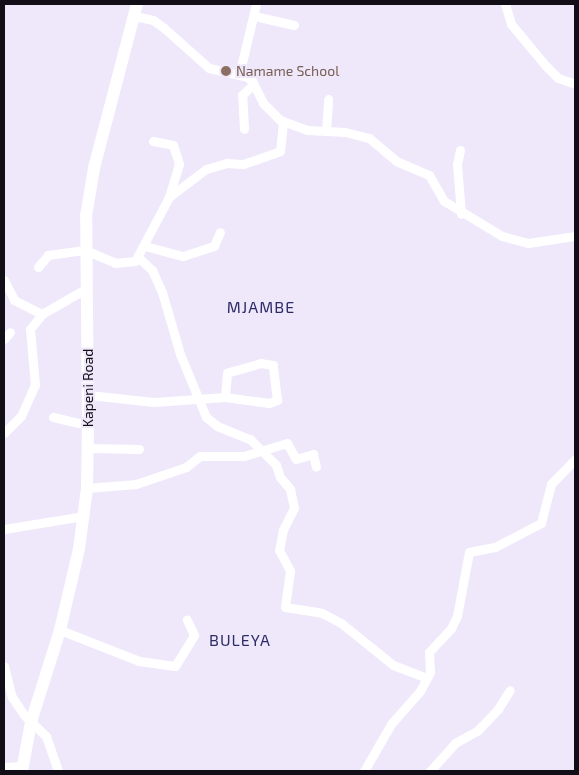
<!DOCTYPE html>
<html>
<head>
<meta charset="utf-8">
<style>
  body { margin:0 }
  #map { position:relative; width:579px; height:775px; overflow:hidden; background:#efe8fb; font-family:"Exo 2",sans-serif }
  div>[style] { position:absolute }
  .minor>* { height:9px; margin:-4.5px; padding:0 4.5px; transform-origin:4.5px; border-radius:4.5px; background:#fff }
  .secondary>* { height:12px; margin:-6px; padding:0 6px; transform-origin:6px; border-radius:6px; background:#fff }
  .dots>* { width:14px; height:14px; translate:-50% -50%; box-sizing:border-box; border:2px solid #efe8fb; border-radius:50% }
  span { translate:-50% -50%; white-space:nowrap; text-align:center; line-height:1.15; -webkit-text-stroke:4px #efe8fb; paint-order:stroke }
  .education-label { font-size:14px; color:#785e54 }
  .left { translate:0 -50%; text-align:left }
  .street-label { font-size:14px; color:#120e18 }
  .quarter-label { font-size:16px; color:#2d2c66; letter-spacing:1px }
  .frame { position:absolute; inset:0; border:5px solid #120e18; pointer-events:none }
</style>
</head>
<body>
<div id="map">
  <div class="minor">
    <i style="left:256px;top:4px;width:69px;rotate:103.4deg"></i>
    <i style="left:240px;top:71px;width:16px;rotate:40deg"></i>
    <i style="left:252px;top:81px;width:25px;rotate:63deg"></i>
    <i style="left:263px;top:103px;width:24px;rotate:45deg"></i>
    <i style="left:280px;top:120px;width:29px;rotate:20deg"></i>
    <i style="left:307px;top:130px;width:38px;rotate:3deg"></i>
    <i style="left:345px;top:132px;width:25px;rotate:14deg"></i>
    <i style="left:369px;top:138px;width:35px;rotate:40deg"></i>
    <i style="left:396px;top:161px;width:36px;rotate:23deg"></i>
    <i style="left:429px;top:175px;width:30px;rotate:60deg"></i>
    <i style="left:444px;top:201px;width:68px;rotate:31.1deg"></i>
    <i style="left:502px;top:236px;width:27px;rotate:15deg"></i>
    <i style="left:528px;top:243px;width:48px;rotate:-8.5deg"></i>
    <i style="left:505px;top:4px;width:21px;rotate:73deg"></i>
    <i style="left:511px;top:24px;width:55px;rotate:50.2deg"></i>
    <i style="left:546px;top:66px;width:17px;rotate:45deg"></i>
    <i style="left:558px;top:78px;width:18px;rotate:19deg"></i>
    <i style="left:134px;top:16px;width:19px;rotate:12deg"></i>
    <i style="left:153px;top:20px;width:14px;rotate:36deg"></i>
    <i style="left:164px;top:28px;width:60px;rotate:41.6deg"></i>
    <i style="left:209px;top:68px;width:37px;rotate:13deg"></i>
    <i style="left:254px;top:16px;width:41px;rotate:12.7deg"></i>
    <i style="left:244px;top:129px;width:34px;rotate:-93deg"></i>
    <i style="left:242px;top:95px;width:16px;rotate:-43deg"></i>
    <i style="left:326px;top:131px;width:32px;rotate:-86deg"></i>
    <i style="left:153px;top:141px;width:20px;rotate:11deg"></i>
    <i style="left:173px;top:145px;width:20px;rotate:72deg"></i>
    <i style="left:179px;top:164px;width:34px;rotate:107deg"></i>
    <i style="left:460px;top:150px;width:14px;rotate:102deg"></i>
    <i style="left:457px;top:164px;width:50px;rotate:85.4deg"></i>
    <i style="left:145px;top:246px;width:39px;rotate:15deg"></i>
    <i style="left:183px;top:256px;width:33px;rotate:-18deg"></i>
    <i style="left:214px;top:246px;width:15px;rotate:-67deg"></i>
    <i style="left:139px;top:258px;width:18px;rotate:43deg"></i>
    <i style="left:152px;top:270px;width:24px;rotate:66deg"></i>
    <i style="left:162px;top:292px;width:65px;rotate:73.8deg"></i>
    <i style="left:180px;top:354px;width:68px;rotate:67.6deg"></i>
    <i style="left:206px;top:417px;width:14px;rotate:39deg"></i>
    <i style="left:217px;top:426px;width:35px;rotate:22deg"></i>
    <i style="left:250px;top:439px;width:37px;rotate:45deg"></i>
    <i style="left:276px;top:465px;width:13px;rotate:72deg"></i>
    <i style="left:280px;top:477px;width:16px;rotate:50deg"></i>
    <i style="left:290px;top:489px;width:19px;rotate:78deg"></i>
    <i style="left:294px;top:508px;width:25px;rotate:117deg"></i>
    <i style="left:283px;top:530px;width:20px;rotate:101deg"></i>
    <i style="left:279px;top:550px;width:24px;rotate:62deg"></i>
    <i style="left:290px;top:571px;width:36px;rotate:98deg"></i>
    <i style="left:285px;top:607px;width:37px;rotate:9deg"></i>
    <i style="left:322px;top:613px;width:21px;rotate:28deg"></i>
    <i style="left:341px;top:623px;width:67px;rotate:38.9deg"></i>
    <i style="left:393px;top:665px;width:36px;rotate:21deg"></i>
    <i style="left:38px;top:267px;width:16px;rotate:-50deg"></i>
    <i style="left:48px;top:255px;width:37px;rotate:-8deg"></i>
    <i style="left:85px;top:250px;width:33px;rotate:23deg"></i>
    <i style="left:115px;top:263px;width:20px;rotate:-6deg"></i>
    <i style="left:135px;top:261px;width:72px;rotate:-62deg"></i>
    <i style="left:169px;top:197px;width:46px;rotate:-37.1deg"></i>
    <i style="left:206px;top:169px;width:22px;rotate:-16deg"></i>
    <i style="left:227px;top:163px;width:16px;rotate:4deg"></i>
    <i style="left:243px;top:164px;width:39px;rotate:-19deg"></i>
    <i style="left:280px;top:151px;width:30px;rotate:-84deg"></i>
    <i style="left:4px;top:280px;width:22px;rotate:63deg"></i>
    <i style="left:14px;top:300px;width:31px;rotate:27deg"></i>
    <i style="left:42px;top:314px;width:52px;rotate:-30deg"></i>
    <i style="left:4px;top:339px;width:9px;rotate:-49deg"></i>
    <i style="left:89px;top:395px;width:65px;rotate:6.1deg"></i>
    <i style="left:154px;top:402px;width:71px;rotate:-4deg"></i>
    <i style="left:225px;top:397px;width:44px;rotate:7.8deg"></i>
    <i style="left:269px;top:403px;width:9px;rotate:-21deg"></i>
    <i style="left:277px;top:400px;width:35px;rotate:-97deg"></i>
    <i style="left:273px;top:365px;width:12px;rotate:-171deg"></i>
    <i style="left:261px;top:363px;width:35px;rotate:164deg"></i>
    <i style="left:227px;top:373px;width:24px;rotate:95deg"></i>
    <i style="left:53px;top:417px;width:36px;rotate:13deg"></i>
    <i style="left:4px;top:433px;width:24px;rotate:-45deg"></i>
    <i style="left:21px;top:416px;width:34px;rotate:-66deg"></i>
    <i style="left:35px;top:385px;width:56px;rotate:-95.1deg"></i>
    <i style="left:30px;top:329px;width:19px;rotate:-51deg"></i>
    <i style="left:88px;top:448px;width:51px;rotate:1.1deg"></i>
    <i style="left:87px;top:488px;width:49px;rotate:-4.7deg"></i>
    <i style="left:136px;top:484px;width:53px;rotate:-18.8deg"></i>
    <i style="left:186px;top:467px;width:18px;rotate:-38deg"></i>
    <i style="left:200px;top:456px;width:44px"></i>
    <i style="left:244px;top:456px;width:45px;rotate:-16.8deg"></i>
    <i style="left:287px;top:443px;width:18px;rotate:61deg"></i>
    <i style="left:296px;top:459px;width:18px;rotate:-16deg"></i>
    <i style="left:313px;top:454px;width:13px;rotate:77deg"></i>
    <i style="left:4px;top:529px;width:80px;rotate:-9.3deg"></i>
    <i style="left:60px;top:630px;width:85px;rotate:21.4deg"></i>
    <i style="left:139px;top:661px;width:36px;rotate:8deg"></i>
    <i style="left:175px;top:666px;width:36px;rotate:-58deg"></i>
    <i style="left:194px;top:635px;width:17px;rotate:-115deg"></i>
    <i style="left:4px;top:666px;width:32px;rotate:76deg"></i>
    <i style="left:12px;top:697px;width:22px;rotate:56deg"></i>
    <i style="left:24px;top:715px;width:30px;rotate:44deg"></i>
    <i style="left:46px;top:736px;width:37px;rotate:71deg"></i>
    <i style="left:4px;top:767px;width:18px;rotate:-3deg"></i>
    <i style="left:364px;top:771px;width:54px;rotate:-60.1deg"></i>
    <i style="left:391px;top:724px;width:44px;rotate:-48.7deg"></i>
    <i style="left:420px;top:691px;width:21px;rotate:-62deg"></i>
    <i style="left:430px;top:672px;width:20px;rotate:-93deg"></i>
    <i style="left:429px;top:652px;width:33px;rotate:-47deg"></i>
    <i style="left:451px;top:628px;width:13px;rotate:-63deg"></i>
    <i style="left:457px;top:616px;width:65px;rotate:-79.4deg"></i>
    <i style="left:469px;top:552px;width:26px;rotate:-11deg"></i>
    <i style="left:495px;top:547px;width:52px;rotate:-27.6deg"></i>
    <i style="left:541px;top:523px;width:40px;rotate:-75.6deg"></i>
    <i style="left:551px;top:484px;width:35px;rotate:-46deg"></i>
    <i style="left:430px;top:771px;width:38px;rotate:-48deg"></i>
    <i style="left:455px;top:743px;width:25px;rotate:-29deg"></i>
    <i style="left:477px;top:731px;width:30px;rotate:-46deg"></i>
    <i style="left:498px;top:709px;width:22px;rotate:-58deg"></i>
  </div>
  <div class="secondary">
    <i style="left:22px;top:771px;width:50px;rotate:-79.6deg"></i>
    <i style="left:31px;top:722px;width:96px;rotate:-72.5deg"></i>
    <i style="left:60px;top:630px;width:83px;rotate:-76.8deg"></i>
    <i style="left:79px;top:549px;width:62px;rotate:-82.5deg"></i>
    <i style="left:87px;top:488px;width:63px;rotate:-89.1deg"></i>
    <i style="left:88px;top:425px;width:209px;rotate:-90.5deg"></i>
    <i style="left:86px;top:216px;width:49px;rotate:-80.5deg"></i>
    <i style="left:94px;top:168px;width:170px;rotate:-75.3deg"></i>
  </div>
  <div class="dots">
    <i style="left:226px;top:71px;background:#8d6e63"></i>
  </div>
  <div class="education-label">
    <span class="left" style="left:236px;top:71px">Namame School</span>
  </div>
  <div class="street-label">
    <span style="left:88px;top:388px;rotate:-90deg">Kapeni Road</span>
  </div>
  <div class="quarter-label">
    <span style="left:261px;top:307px">MJAMBE</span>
    <span style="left:240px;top:640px">BULEYA</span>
  </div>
  <div class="frame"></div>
</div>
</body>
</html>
